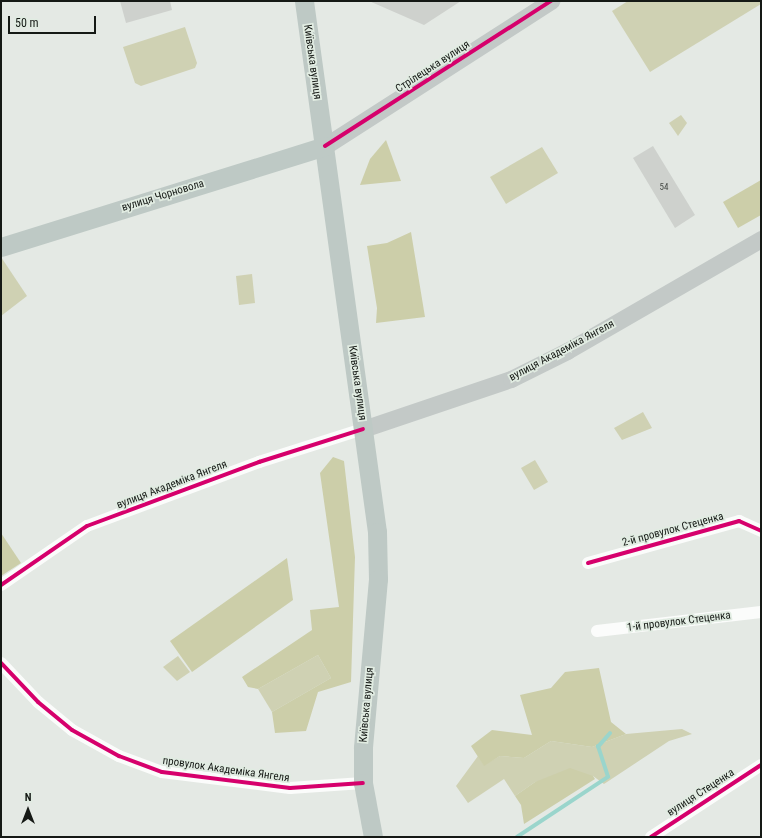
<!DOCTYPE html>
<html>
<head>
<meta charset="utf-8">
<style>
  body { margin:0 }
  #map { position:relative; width:762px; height:838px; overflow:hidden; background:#e4e9e4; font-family:"Roboto Condensed",sans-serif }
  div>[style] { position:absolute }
  .green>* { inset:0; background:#cfd1b3 }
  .forest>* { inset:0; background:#cccea9 }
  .stream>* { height:3.5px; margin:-1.75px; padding:0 1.75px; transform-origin:1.75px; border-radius:1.75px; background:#9ad5cc }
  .building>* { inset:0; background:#ced1cd }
  .street>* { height:12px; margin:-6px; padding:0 6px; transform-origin:6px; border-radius:6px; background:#fbfcfb }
  .secondary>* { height:17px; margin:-8.5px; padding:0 8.5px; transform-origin:8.5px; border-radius:8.5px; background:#c3c9c7 }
  .primary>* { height:19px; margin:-9.5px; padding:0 9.5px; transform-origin:9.5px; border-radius:9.5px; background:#bec9c5 }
  .cycleway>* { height:4px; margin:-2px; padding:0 2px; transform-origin:2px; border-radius:2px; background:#d6006c }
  span { translate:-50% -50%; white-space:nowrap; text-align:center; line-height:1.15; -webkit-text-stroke:3.5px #e1ece2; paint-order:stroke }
  .number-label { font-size:9px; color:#444844 }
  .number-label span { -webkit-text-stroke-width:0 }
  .street-label { font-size:11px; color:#151915 }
  .frame { position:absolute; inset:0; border:2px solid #151915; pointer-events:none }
  .north { position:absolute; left:8px; top:790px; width:40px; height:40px; -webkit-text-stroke:3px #e1ece2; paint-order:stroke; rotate:0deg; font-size:11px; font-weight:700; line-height:16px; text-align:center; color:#151915 }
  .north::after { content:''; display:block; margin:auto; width:14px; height:18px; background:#151915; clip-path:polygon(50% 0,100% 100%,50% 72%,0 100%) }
  .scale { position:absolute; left:8px; top:16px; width:88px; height:18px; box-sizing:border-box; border:2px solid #151915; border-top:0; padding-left:5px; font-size:12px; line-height:14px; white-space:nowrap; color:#151915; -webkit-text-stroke:3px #e1ece2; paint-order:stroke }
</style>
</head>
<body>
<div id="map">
  <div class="green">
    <i style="clip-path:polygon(628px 1px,761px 1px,761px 4px,650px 72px,612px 11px)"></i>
    <i style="clip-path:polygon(185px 27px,197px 63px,195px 68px,141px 86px,135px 83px,123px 47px)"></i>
    <i style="clip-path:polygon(681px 115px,687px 123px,678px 136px,669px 123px)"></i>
    <i style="clip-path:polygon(542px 147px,558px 173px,506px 204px,490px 177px)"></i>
    <i style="clip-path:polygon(1px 257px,27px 296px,1px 316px)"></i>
    <i style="clip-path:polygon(252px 274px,255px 303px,239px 305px,236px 276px)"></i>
    <i style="clip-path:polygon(643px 412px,652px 428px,622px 440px,614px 428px)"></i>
    <i style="clip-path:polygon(535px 460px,548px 482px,534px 490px,521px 468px)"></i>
    <i style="clip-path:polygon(318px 655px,331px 678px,272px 712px,258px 689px)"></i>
    <i style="clip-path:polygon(178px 656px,190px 672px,177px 681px,163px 667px)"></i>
    <i style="clip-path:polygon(682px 729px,692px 734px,669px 741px,604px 784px,593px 776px,535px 782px,515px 796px,504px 779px,468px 803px,456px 786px,478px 756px,484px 765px,500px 756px,524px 758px,551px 741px,592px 747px,626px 734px)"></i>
  </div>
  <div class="forest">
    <i style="clip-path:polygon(386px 140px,401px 181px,360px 185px,370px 159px)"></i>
    <i style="clip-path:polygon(761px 180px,761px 215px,738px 228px,723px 202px)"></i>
    <i style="clip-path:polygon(411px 232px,425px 317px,376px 323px,377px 308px,367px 246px,387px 243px)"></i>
    <i style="clip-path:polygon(333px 457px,344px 461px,355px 557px,351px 682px,318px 692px,306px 731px,275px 733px,272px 712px,331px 678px,318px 655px,258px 689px,248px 687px,242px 677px,312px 630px,310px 610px,339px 607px,320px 473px)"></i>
    <i style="clip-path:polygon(1px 533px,21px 563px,1px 576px)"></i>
    <i style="clip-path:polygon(287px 558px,293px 600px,192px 672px,170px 641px)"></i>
    <i style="clip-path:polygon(599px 668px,611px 722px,626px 734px,592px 747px,551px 741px,524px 758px,500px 756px,484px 766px,471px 746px,492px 730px,532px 735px,520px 695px,551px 688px,565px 672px)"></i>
    <i style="clip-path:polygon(570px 768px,593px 776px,595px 779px,524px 824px,521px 805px,515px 796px,535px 782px)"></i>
  </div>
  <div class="stream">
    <i style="left:517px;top:837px;width:109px;rotate:-33.4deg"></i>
    <i style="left:608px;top:777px;width:32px;rotate:-108deg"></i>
    <i style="left:598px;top:747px;width:18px;rotate:-49deg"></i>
  </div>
  <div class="building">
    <i style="clip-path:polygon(120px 1px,170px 1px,172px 10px,126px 23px)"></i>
    <i style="clip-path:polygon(369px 1px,461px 1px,424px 25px)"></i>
    <i style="clip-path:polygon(653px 146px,695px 215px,675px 228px,633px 158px)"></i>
  </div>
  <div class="street">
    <i style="left:588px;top:563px;width:157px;rotate:-15.5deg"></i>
    <i style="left:739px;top:521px;width:24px;rotate:24deg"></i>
    <i style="left:1px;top:585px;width:104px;rotate:-34.5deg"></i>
    <i style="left:87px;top:526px;width:184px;rotate:-20.4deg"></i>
    <i style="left:259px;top:462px;width:109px;rotate:-17.6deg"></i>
    <i style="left:597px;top:631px;width:165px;rotate:-6.6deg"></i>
    <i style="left:1px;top:663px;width:54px;rotate:46.5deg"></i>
    <i style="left:38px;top:702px;width:44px;rotate:39.5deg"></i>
    <i style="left:72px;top:730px;width:54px;rotate:29deg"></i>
    <i style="left:119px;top:756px;width:46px;rotate:20.4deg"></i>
    <i style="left:162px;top:772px;width:129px;rotate:7.1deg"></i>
    <i style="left:290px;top:788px;width:73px;rotate:-3.9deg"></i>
    <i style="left:651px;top:837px;width:131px;rotate:-33.2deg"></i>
  </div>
  <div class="secondary">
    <i style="left:325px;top:146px;width:269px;rotate:-32.7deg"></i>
    <i style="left:363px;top:429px;width:156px;rotate:-18.7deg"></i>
    <i style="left:511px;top:379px;width:63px;rotate:-26.6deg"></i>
    <i style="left:567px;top:351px;width:224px;rotate:-30deg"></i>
  </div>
  <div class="primary">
    <i style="left:304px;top:1px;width:536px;rotate:82.17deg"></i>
    <i style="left:377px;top:532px;width:47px;rotate:88.8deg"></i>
    <i style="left:378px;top:579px;width:170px;rotate:95.1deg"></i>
    <i style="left:363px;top:748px;width:35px;rotate:90deg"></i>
    <i style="left:363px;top:783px;width:55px;rotate:79.5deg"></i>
    <i style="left:1px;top:247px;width:339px;rotate:-17.3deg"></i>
  </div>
  <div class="cycleway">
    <i style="left:325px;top:146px;width:269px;rotate:-32.7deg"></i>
    <i style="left:588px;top:563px;width:157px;rotate:-15.5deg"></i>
    <i style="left:739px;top:521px;width:24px;rotate:24deg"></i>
    <i style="left:1px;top:585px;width:104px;rotate:-34.5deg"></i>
    <i style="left:87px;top:526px;width:184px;rotate:-20.4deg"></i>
    <i style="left:259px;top:462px;width:109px;rotate:-17.6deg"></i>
    <i style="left:1px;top:663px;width:54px;rotate:46.5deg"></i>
    <i style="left:38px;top:702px;width:44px;rotate:39.5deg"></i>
    <i style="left:72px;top:730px;width:54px;rotate:29deg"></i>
    <i style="left:119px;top:756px;width:46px;rotate:20.4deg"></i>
    <i style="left:162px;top:772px;width:129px;rotate:7.1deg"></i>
    <i style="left:290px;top:788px;width:73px;rotate:-3.9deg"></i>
    <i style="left:651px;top:837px;width:131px;rotate:-33.2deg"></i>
  </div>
  <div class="number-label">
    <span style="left:664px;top:187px">54</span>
  </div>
  <div class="street-label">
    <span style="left:312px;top:62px;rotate:82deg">Київська вулиця</span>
    <span style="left:433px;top:67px;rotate:-33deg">Стрілецька вулиця</span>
    <span style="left:163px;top:196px;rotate:-17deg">вулиця Чорновола</span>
    <span style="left:562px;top:351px;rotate:-28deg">вулиця Академіка Янгеля</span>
    <span style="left:357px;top:383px;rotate:82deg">Київська вулиця</span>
    <span style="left:172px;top:485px;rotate:-21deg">вулиця Академіка Янгеля</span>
    <span style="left:673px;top:530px;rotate:-15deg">2-й провулок Стеценка</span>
    <span style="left:679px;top:622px;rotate:-7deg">1-й провулок Стеценка</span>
    <span style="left:367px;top:705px;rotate:-85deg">Київська вулиця</span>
    <span style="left:226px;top:770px;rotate:8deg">провулок Академіка Янгеля</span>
    <span style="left:701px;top:793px;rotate:-33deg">вулиця Стеценка</span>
  </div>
  <div class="frame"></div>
  <div class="north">N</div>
  <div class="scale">50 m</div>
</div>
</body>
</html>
